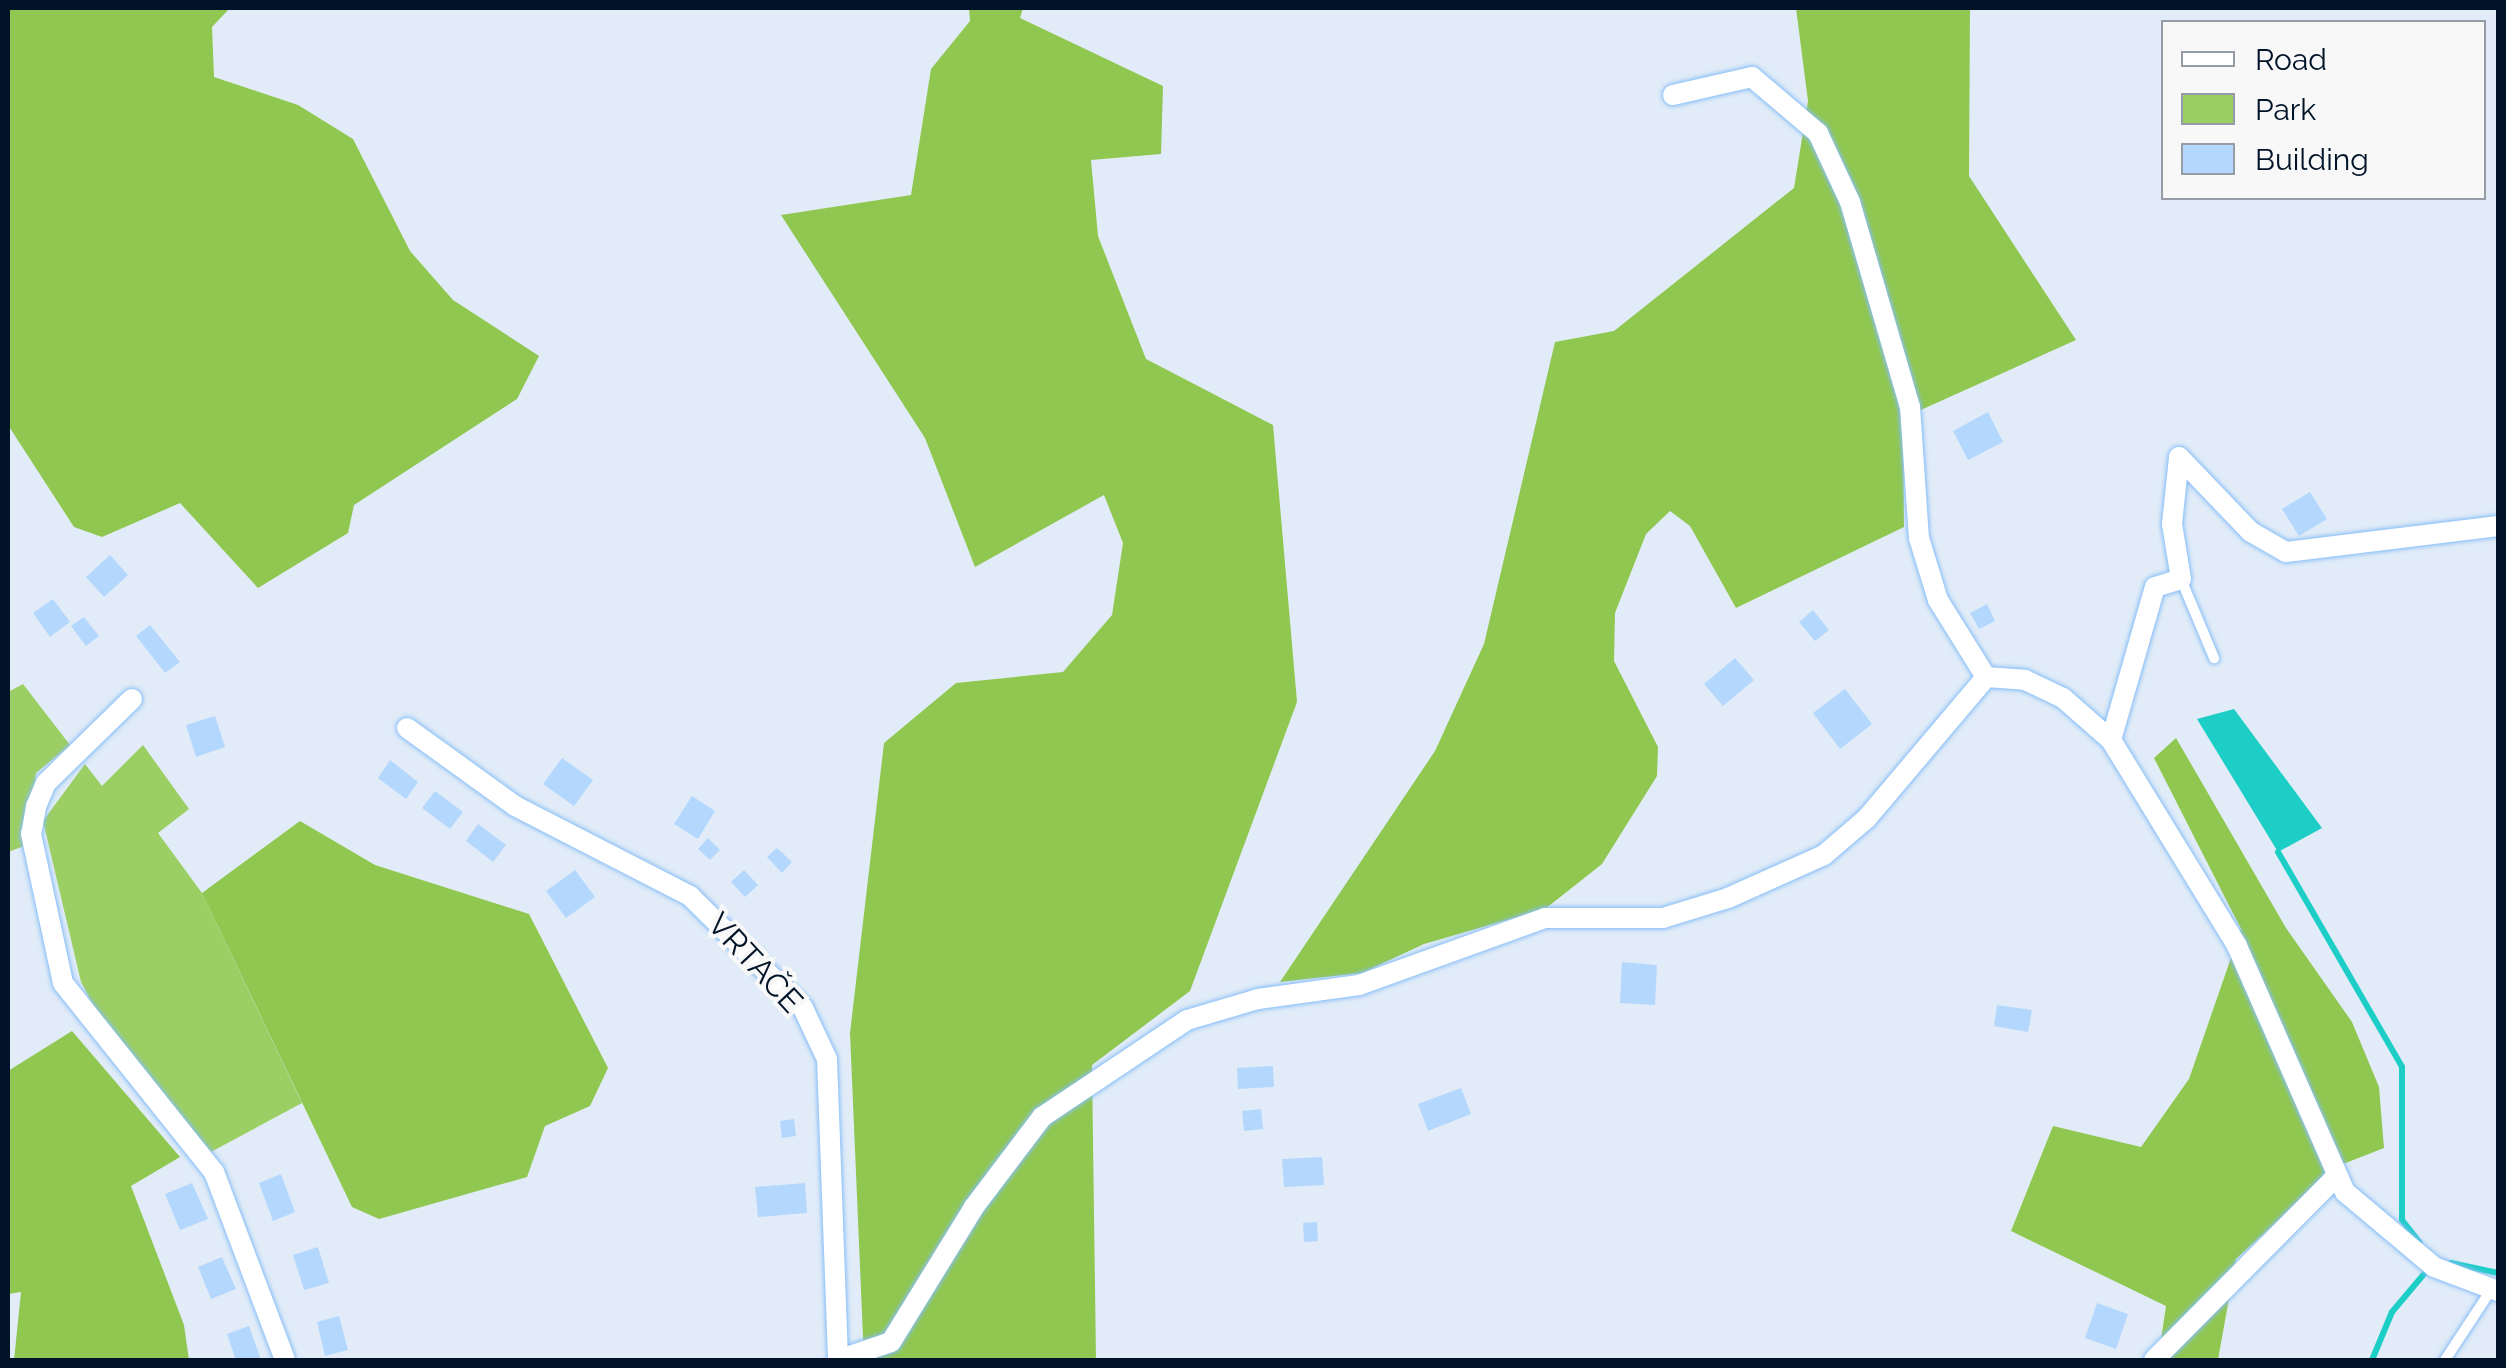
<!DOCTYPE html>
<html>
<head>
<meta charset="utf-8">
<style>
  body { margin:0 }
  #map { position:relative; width:2506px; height:1368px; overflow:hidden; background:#e1ecf8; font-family:Raleway,sans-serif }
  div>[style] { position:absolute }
  .green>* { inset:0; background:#9ccf63 }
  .forest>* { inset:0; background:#90c750 }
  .water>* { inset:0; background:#1dcec7 }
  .stream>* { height:6px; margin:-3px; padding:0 3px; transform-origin:3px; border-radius:3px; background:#1dcec7 }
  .building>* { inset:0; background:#b4d7fd }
  .roads { filter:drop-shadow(0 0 2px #88bef7) drop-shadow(0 0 2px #88bef7) }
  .lane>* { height:10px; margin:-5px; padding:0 5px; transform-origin:5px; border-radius:5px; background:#fff }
  .street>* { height:20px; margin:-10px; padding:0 10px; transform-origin:10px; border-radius:10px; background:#fff }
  span { translate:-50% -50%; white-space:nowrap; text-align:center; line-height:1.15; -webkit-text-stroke:8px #f8f8f8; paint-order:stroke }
  .street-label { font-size:32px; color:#011328 }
  .frame { position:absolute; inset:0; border:10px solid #011328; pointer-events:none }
  .legend { position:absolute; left:2161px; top:20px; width:325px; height:180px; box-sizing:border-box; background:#f8f8f8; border:2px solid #959ca5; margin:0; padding:12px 18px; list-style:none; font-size:30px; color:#011328 }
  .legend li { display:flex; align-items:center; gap:20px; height:50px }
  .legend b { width:50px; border:2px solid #959ca5 }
</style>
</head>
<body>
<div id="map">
  <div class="green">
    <i style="clip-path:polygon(23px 684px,70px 745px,36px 773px,27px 845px,8px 852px,8px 692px)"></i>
    <i style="clip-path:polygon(143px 745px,189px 809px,158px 833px,202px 893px,302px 1103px,211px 1152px,100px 1018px,81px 982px,43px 821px,85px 764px,102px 786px)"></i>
  </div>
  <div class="forest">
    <i style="clip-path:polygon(8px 8px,230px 8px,212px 27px,214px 77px,298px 105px,353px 139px,410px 251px,453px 300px,539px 356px,517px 399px,354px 505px,348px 533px,258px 588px,180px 503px,102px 537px,74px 527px,8px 425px)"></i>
    <i style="clip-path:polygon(969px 8px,1023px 8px,1020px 18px,1163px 86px,1161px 154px,1091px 160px,1098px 236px,1146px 359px,1273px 425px,1297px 702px,1190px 991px,1092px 1065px,1096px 1360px,864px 1360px,850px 1033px,884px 743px,956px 683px,1063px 672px,1112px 615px,1123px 543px,1104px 495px,975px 567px,925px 438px,781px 215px,911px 195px,931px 69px,970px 21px)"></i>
    <i style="clip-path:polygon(1796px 8px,1970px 8px,1969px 176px,2076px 340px,1903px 418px,1904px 527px,1736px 608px,1690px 526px,1670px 511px,1646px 534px,1615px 613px,1614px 661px,1658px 747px,1657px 776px,1602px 864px,1545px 909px,1424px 944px,1362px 973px,1280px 982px,1435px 751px,1484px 644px,1555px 342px,1614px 331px,1794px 188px,1808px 101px)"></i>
    <i style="clip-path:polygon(2176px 738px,2286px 928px,2352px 1022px,2379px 1087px,2384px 1148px,2338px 1166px,2236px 1259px,2218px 1360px,2158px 1360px,2166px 1306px,2011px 1231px,2053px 1126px,2141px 1147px,2189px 1079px,2241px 929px,2154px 758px)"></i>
    <i style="clip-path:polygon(300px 821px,375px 865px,529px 914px,608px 1068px,590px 1106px,545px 1126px,527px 1177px,379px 1219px,352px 1207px,202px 893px)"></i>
    <i style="clip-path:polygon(72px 1031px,180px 1157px,131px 1186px,184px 1325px,189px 1360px,14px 1360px,21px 1292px,8px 1294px,8px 1071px)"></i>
  </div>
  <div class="water">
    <i style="clip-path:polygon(2234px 709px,2322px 828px,2278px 852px,2197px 719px)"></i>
  </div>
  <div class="stream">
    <i style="left:2278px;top:852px;width:248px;rotate:60deg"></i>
    <i style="left:2402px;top:1067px;width:153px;rotate:90deg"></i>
    <i style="left:2402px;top:1220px;width:28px;rotate:52deg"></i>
    <i style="left:2451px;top:1263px;width:48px;rotate:12deg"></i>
    <i style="left:2372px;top:1360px;width:52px;rotate:-67.4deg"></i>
    <i style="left:2392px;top:1312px;width:57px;rotate:-49.9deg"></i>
  </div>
  <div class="building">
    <i style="clip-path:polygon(1988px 412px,2003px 442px,1968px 460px,1953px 431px)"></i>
    <i style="clip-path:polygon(2310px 492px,2327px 519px,2299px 536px,2282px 509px)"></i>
    <i style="clip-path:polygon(110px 555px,128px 575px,104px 597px,86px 577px)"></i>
    <i style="clip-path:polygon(53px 599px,70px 622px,50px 637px,33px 613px)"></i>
    <i style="clip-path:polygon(1987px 604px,1995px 621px,1979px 629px,1970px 613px)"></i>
    <i style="clip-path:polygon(1813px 610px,1829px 630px,1815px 641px,1799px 622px)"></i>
    <i style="clip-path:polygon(84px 617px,99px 636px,86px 646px,71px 626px)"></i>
    <i style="clip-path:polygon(150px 625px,180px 662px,165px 673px,136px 636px)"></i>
    <i style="clip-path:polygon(1735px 658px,1754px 680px,1723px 706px,1704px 684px)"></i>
    <i style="clip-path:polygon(1845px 689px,1872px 724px,1840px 749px,1813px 713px)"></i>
    <i style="clip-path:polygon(215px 716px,225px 747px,196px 757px,186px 725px)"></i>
    <i style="clip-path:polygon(562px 758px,593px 780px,574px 806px,543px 784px)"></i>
    <i style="clip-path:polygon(390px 760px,418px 782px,406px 799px,378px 778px)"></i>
    <i style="clip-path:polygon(435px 791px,463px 812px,450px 829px,422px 808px)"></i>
    <i style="clip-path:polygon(692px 796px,715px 811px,698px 839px,674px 824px)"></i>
    <i style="clip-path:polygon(478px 824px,506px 845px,493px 862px,466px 841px)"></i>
    <i style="clip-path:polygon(708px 838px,720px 850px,710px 860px,698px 849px)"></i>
    <i style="clip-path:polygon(777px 848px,792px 862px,782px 873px,767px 857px)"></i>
    <i style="clip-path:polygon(575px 870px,595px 897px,566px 918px,546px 891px)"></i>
    <i style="clip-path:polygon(744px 870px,758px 885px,745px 897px,731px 882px)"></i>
    <i style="clip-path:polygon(1622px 962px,1657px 965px,1655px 1005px,1620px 1003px)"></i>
    <i style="clip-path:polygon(1997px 1005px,2032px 1010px,2028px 1032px,1994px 1026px)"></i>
    <i style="clip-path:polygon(1273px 1066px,1274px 1087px,1238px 1089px,1237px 1068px)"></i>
    <i style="clip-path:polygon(1461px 1088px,1471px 1114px,1428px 1131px,1418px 1104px)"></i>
    <i style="clip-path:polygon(1261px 1109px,1263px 1129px,1244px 1131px,1242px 1111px)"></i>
    <i style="clip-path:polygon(794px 1119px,796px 1136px,782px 1138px,780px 1121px)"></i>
    <i style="clip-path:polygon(1322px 1157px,1324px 1185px,1284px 1187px,1282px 1159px)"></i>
    <i style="clip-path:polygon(281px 1174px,295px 1212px,273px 1221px,259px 1183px)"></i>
    <i style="clip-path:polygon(192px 1183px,208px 1219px,180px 1230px,165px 1194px)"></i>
    <i style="clip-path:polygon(805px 1183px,807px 1213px,758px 1217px,755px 1187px)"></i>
    <i style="clip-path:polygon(1317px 1222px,1318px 1241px,1304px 1242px,1303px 1223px)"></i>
    <i style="clip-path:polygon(318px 1247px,329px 1283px,304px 1290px,293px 1255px)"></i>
    <i style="clip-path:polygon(222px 1257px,236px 1289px,211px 1299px,198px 1267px)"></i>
    <i style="clip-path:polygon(2097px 1303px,2128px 1314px,2116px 1349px,2085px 1338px)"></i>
    <i style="clip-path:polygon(339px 1316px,348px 1350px,325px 1356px,317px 1322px)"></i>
    <i style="clip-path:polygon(249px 1326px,261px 1360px,236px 1360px,227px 1334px)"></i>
  </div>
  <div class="roads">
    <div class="lane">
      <i style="left:2181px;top:579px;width:86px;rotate:67.3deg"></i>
      <i style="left:2445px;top:1360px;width:80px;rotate:-56.7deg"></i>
    </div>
    <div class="street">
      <i style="left:1673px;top:95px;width:81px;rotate:-12.8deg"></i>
      <i style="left:1752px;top:77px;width:87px;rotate:40.3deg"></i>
      <i style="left:1818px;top:133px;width:76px;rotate:65.1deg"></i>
      <i style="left:1850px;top:202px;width:214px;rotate:73.7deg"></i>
      <i style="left:1910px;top:407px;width:131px;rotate:86.1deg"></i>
      <i style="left:1919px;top:538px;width:65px;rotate:73deg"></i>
      <i style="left:1938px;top:600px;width:91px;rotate:58.1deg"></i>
      <i style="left:132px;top:699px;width:120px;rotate:135.7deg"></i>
      <i style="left:46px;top:783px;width:26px;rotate:113deg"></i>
      <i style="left:36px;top:807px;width:27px;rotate:100deg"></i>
      <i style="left:31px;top:834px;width:152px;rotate:77.9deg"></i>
      <i style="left:63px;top:983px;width:242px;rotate:51.4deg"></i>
      <i style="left:214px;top:1172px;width:201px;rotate:69.3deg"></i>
      <i style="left:407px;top:728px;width:133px;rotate:35.8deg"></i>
      <i style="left:515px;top:806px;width:197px;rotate:27.2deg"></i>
      <i style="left:690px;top:896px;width:159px;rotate:44.7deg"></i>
      <i style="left:803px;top:1008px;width:56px;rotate:64.8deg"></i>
      <i style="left:827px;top:1059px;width:301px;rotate:87.9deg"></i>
      <i style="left:2111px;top:740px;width:159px;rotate:-74deg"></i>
      <i style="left:2155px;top:587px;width:27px;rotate:-17deg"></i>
      <i style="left:2181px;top:579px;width:56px;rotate:-99.3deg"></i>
      <i style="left:2172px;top:524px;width:67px;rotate:-84deg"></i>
      <i style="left:2179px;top:457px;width:104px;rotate:46.2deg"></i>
      <i style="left:2251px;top:532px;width:40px;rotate:29.7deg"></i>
      <i style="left:2286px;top:552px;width:214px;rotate:-7deg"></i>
      <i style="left:838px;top:1360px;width:56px;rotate:-18.8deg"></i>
      <i style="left:891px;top:1342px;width:158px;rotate:-58.4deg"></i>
      <i style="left:974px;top:1207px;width:113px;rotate:-52.9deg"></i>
      <i style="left:1042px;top:1117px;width:174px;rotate:-33.8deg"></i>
      <i style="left:1187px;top:1020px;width:74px;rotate:-16.5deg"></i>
      <i style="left:1258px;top:999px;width:102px;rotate:-7.9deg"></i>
      <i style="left:1359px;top:985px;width:198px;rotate:-19.8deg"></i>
      <i style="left:1545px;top:918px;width:118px"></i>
      <i style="left:1663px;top:918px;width:68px;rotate:-17.1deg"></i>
      <i style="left:1728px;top:898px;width:105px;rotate:-24.1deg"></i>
      <i style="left:1824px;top:855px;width:57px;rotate:-40.7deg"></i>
      <i style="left:1867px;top:818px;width:185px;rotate:-49.8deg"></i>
      <i style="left:1986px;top:677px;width:39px;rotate:4deg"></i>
      <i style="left:2025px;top:680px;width:42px;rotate:25.3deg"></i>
      <i style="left:2063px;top:698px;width:64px;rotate:41.2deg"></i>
      <i style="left:2111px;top:740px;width:241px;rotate:58.5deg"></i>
      <i style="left:2237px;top:946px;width:269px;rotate:66.3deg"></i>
      <i style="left:2345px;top:1192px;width:116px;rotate:40.1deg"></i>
      <i style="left:2434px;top:1267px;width:68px;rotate:20.6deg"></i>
      <i style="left:2154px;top:1360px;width:258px;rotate:-45.2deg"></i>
    </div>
  </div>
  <div class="street-label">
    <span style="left:755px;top:963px;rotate:47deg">VRTAČE</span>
  </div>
  <div class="frame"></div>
  <ul class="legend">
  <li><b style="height:12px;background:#fff"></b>Road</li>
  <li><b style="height:28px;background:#9ccf63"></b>Park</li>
  <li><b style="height:28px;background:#b4d7fd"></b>Building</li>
  </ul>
</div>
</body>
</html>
